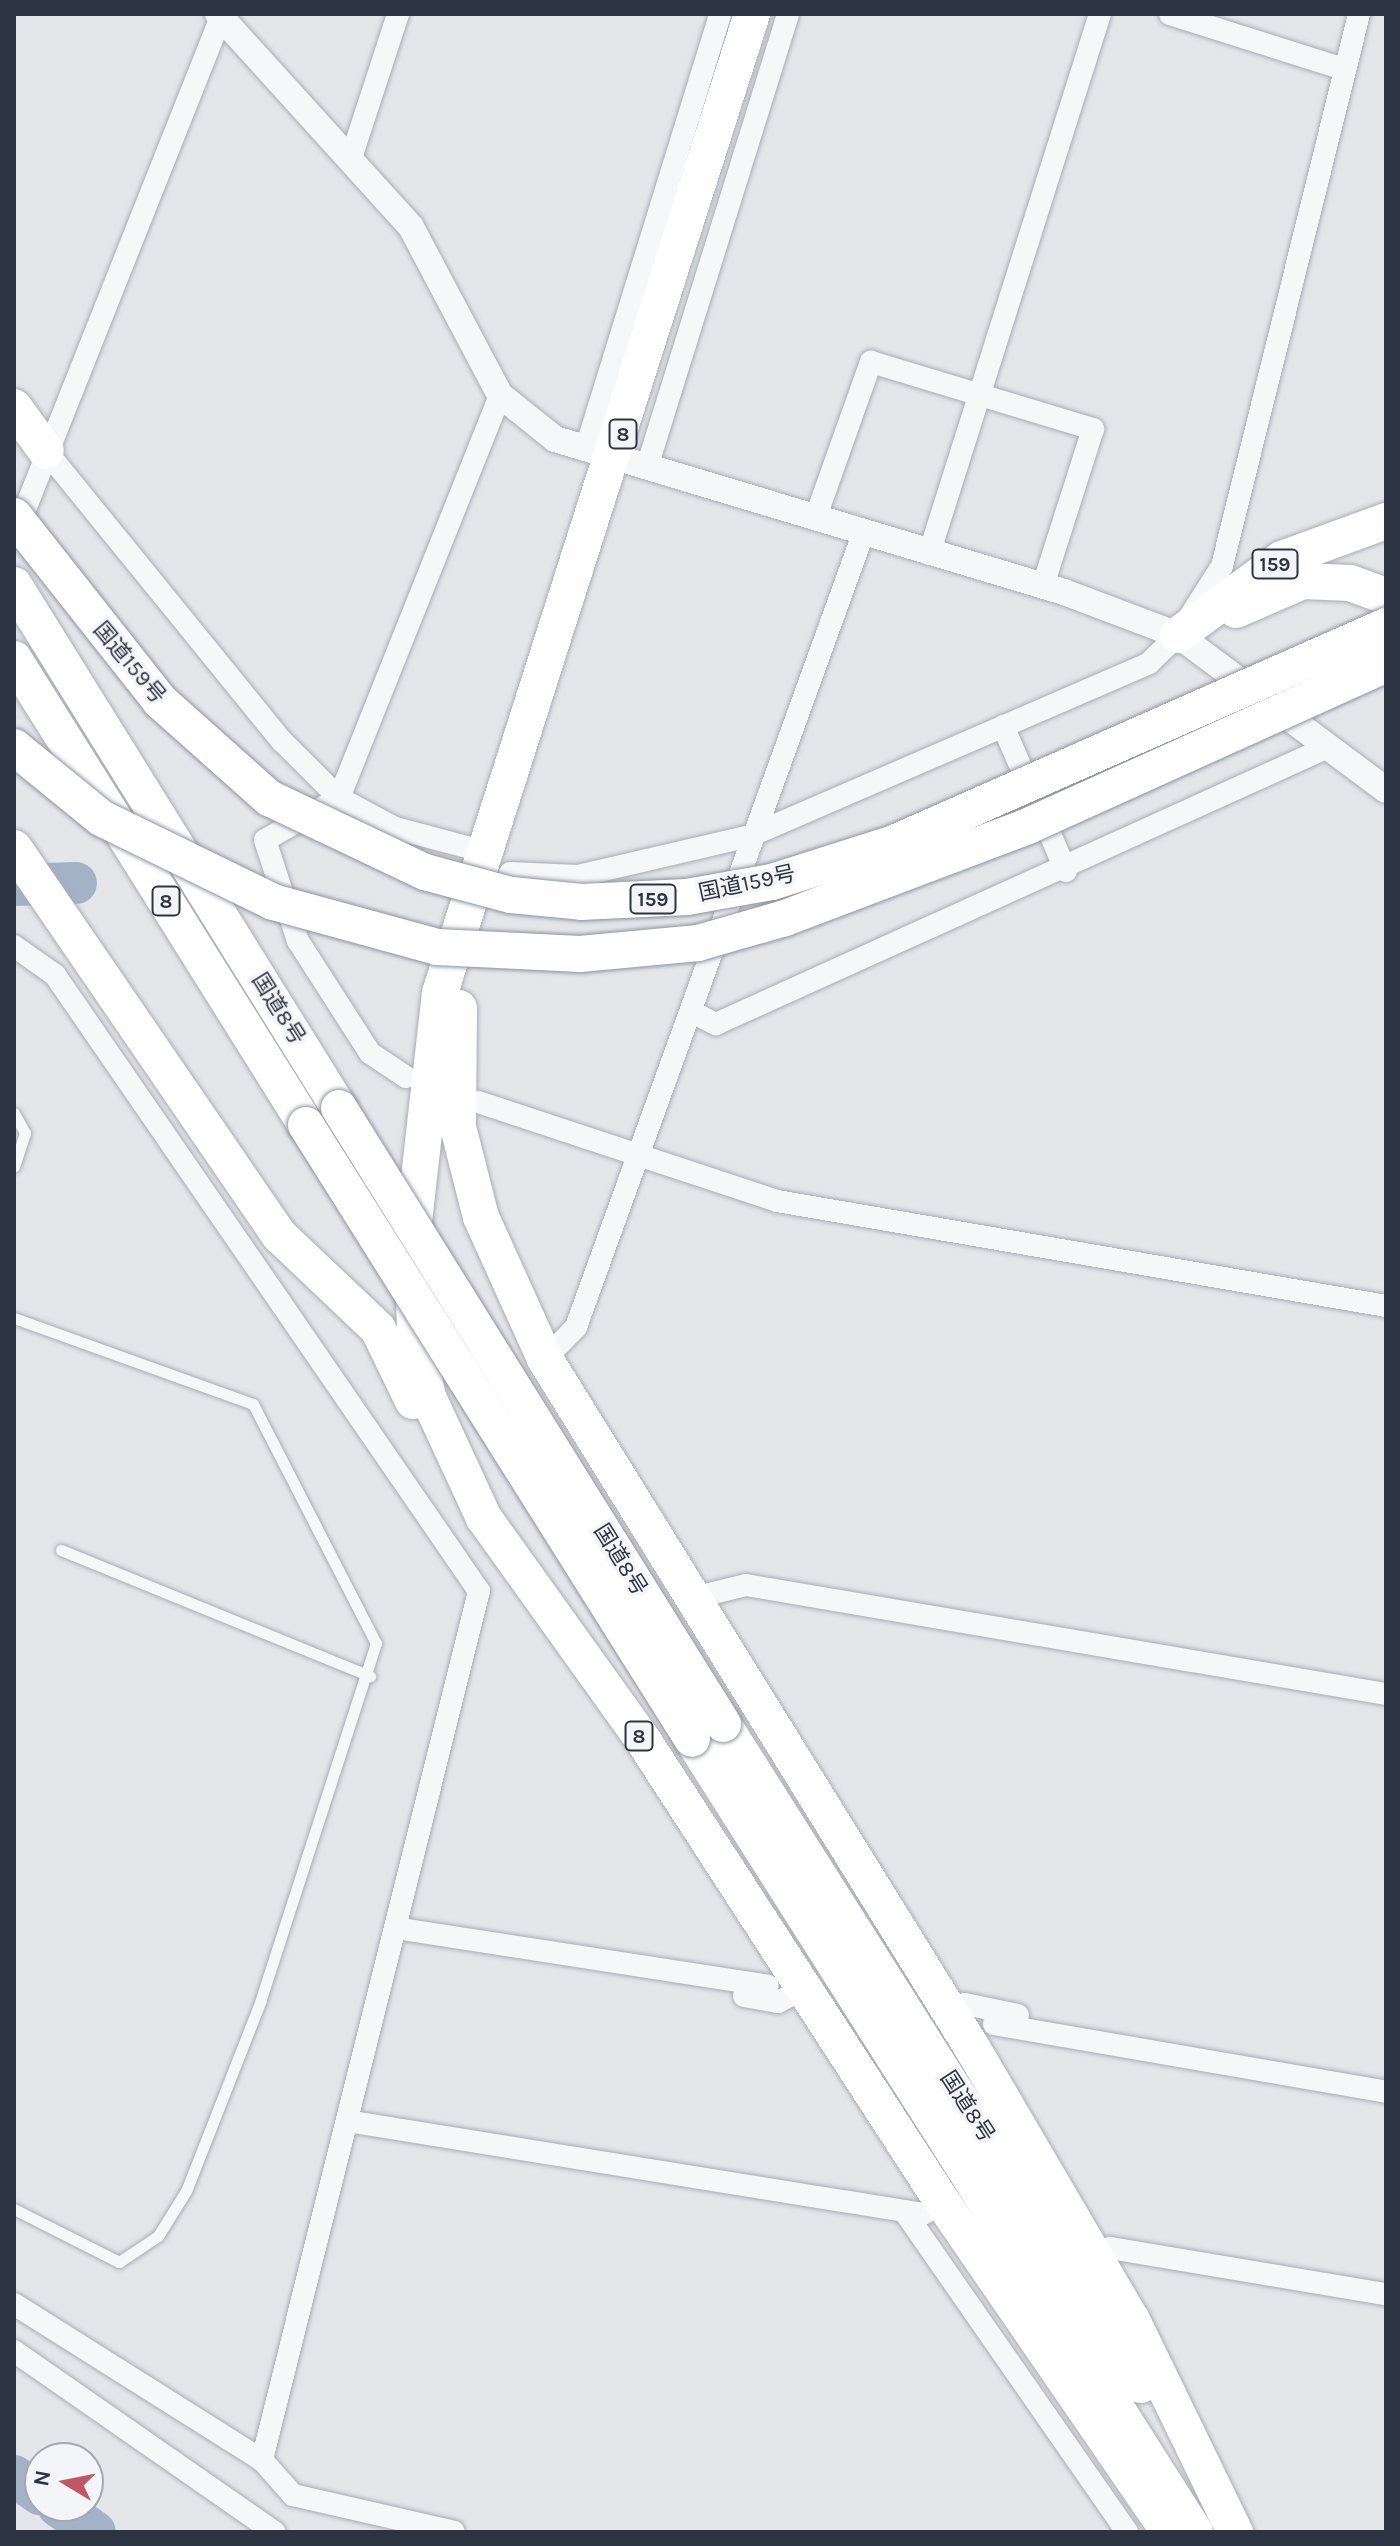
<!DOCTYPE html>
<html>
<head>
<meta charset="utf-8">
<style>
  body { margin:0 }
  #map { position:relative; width:1400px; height:2546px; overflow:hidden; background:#e4e6ea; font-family:Karla,"Noto Sans JP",sans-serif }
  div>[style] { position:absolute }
  .river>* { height:42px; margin:-21px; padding:0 21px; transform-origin:21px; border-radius:21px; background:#a3b2c7 }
  .roads { filter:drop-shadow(0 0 2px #a9adb4) drop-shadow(0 0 2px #a9adb4) }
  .service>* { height:11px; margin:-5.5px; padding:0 5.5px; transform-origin:5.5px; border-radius:5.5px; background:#f6f7f9 }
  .minor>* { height:22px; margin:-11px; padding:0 11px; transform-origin:11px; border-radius:11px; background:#f6f7f9 }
  .tertiary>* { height:26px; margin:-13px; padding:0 13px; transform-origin:13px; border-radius:13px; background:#f6f7f9 }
  .trunk>* { height:36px; margin:-18px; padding:0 18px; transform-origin:18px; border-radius:18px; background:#fff }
  .bridges { filter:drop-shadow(0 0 2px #8d93a0) drop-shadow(0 0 2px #8d93a0) }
  .trunk-bridge>* { height:36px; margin:-18px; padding:0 18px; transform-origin:18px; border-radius:18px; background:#fff }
  span { translate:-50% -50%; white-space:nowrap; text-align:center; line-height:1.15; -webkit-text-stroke:7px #f4f5f8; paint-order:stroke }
  .shield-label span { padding:2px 6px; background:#f4f5f8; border:2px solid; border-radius:6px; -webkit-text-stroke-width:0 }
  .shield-label { font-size:20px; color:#2d3441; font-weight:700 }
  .street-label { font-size:22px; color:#2d3441 }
  .frame { position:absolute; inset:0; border:16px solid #2d3441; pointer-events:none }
  .north { position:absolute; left:24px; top:2442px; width:80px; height:80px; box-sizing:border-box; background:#f4f5f8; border:2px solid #a4a8af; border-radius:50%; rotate:280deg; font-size:22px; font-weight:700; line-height:32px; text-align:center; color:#2d3441 }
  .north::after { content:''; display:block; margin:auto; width:28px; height:36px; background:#c25662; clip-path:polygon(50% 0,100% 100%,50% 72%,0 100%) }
</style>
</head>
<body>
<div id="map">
  <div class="river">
    <i style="left:14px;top:885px;width:62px;rotate:-1.8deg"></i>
    <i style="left:14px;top:2476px;width:32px;rotate:35deg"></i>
    <i style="left:58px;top:2506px;width:45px;rotate:35.1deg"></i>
  </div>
  <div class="roads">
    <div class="service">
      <i style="left:14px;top:1113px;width:23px;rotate:61deg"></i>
      <i style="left:25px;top:1133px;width:35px;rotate:108deg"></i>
      <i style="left:14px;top:1318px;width:254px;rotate:19.8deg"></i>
      <i style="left:253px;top:1404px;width:269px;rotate:62.8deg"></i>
      <i style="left:376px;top:1643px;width:375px;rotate:107.9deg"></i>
      <i style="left:261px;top:2000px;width:205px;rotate:111.4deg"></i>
      <i style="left:186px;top:2191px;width:53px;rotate:121.9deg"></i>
      <i style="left:158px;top:2236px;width:47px;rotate:146.3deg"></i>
      <i style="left:119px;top:2262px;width:118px;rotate:-153.2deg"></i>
      <i style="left:61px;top:1550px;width:334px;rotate:22.2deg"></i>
    </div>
    <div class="minor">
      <i style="left:1170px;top:14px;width:182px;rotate:17.6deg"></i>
      <i style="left:352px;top:155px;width:148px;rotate:-71.9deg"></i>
      <i style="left:586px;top:448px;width:454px;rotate:-72.8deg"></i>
      <i style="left:46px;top:451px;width:374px;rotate:50.9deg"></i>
      <i style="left:282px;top:741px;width:81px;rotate:45deg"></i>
      <i style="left:339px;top:798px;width:64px;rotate:28.2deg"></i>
      <i style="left:395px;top:828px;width:97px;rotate:14.9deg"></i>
      <i style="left:647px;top:467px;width:474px;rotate:-72.7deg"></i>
      <i style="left:815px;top:519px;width:167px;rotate:-70.4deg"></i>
      <i style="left:871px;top:362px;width:232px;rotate:16.8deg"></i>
      <i style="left:1093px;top:429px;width:165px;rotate:107.7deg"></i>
      <i style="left:16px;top:532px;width:554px;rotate:-68.29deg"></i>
      <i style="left:929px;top:554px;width:566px;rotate:-72.43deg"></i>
      <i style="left:1003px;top:726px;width:158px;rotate:66.5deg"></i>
      <i style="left:510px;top:873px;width:68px;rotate:2.5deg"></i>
      <i style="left:578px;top:876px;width:177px;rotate:-13.1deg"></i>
      <i style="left:750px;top:836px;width:435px;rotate:-23.4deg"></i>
      <i style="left:1149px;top:663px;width:40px;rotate:-44deg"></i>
      <i style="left:1178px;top:635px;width:82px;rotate:-57.5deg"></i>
      <i style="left:1222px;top:566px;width:569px;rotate:-76.06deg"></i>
      <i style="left:14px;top:946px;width:50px;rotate:35.3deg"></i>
      <i style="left:55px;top:975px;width:748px;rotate:55.46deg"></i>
      <i style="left:479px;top:1591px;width:896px;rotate:104.02deg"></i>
      <i style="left:694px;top:1013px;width:25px;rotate:27deg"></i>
      <i style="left:716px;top:1024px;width:667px;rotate:-24.34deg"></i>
      <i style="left:406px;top:1077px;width:43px;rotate:-146.3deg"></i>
      <i style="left:370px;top:1053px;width:133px;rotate:-122.7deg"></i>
      <i style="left:298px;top:941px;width:106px;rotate:-108.1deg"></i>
      <i style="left:265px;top:840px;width:85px;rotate:-29.6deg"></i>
      <i style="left:339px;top:798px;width:434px;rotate:-68.2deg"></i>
      <i style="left:478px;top:1102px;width:315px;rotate:18.3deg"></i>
      <i style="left:777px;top:1201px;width:618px;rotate:9.78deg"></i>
      <i style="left:545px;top:1359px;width:45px;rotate:-45.9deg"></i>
      <i style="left:576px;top:1327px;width:843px;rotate:-70.1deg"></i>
      <i style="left:697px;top:1597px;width:50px;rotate:-13.8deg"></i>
      <i style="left:746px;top:1585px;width:649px;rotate:9.67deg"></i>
      <i style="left:395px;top:1928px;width:377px;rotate:8.8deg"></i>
      <i style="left:744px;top:1996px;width:35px;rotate:10deg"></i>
      <i style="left:778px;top:2002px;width:28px;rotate:-27deg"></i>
      <i style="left:950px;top:2012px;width:17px;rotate:-28deg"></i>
      <i style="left:965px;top:2004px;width:54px;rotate:11.7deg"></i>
      <i style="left:994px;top:2024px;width:398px;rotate:9.8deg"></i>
      <i style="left:347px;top:2121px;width:583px;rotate:9.17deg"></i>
      <i style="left:923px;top:2214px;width:23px;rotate:-29deg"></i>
      <i style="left:904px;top:2211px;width:391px;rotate:55.2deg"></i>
      <i style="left:1099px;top:2265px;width:20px;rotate:-57deg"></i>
      <i style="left:1110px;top:2248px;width:280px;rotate:9.5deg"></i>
      <i style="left:14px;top:2304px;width:293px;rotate:32.2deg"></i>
      <i style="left:262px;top:2460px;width:47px;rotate:48.5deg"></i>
      <i style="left:293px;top:2495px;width:165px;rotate:12.9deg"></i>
      <i style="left:14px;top:2351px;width:317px;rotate:34.8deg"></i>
    </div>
    <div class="tertiary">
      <i style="left:218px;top:14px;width:287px;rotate:47.8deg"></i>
      <i style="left:411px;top:227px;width:190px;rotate:62.1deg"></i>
      <i style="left:500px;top:395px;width:70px;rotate:38.7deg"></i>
      <i style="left:555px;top:439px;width:531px;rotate:16.73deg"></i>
      <i style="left:1064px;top:592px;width:122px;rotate:20.7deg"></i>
      <i style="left:1178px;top:635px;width:259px;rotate:36.7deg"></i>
    </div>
    <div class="trunk">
      <i style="left:752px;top:14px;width:1028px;rotate:107.68deg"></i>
      <i style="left:440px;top:993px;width:249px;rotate:96.5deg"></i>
      <i style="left:412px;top:1240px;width:92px;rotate:88.1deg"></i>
      <i style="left:415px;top:1332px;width:66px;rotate:78.7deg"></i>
      <i style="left:428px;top:1397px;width:133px;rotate:65.2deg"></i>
      <i style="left:484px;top:1518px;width:273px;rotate:54.4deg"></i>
      <i style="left:643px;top:1740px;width:552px;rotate:57.06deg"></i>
      <i style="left:943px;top:2203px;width:399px;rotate:55.5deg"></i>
      <i style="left:14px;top:407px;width:54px;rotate:54deg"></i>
      <i style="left:14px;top:585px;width:616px;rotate:58.14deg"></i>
      <i style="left:1236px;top:610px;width:73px;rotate:-23.4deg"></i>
      <i style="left:1303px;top:581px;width:47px;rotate:2.4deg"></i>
      <i style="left:1350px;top:583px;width:38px;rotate:20deg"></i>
      <i style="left:1178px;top:635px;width:129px;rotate:-36.2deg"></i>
      <i style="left:1282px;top:559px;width:111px;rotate:-20.1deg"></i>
      <i style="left:14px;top:659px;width:550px;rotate:57.93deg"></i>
      <i style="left:14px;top:848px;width:470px;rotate:55.6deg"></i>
      <i style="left:280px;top:1236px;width:135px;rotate:43.5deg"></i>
      <i style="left:378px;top:1329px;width:80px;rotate:64.1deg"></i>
      <i style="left:459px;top:1008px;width:119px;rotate:90.5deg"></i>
      <i style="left:458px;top:1127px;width:93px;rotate:75.7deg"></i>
      <i style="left:481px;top:1217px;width:156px;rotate:65.7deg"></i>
      <i style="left:545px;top:1359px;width:808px;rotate:58.2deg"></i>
      <i style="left:971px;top:2046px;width:318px;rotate:59.6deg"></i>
      <i style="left:1132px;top:2320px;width:236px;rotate:64.1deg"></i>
      <i style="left:723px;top:1724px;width:782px;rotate:57.69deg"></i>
      <i style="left:692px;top:1739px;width:939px;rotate:57.61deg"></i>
    </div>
  </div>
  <div class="bridges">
    <div class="trunk-bridge">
      <i style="left:14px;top:516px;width:236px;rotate:51.7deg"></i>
      <i style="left:160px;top:701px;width:146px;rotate:41.7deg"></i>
      <i style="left:269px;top:798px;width:173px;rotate:25.4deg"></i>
      <i style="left:425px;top:872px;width:89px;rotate:15deg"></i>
      <i style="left:511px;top:895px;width:71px;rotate:5.6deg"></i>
      <i style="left:582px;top:902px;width:105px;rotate:-2.7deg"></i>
      <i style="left:687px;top:897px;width:86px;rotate:-10deg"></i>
      <i style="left:772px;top:882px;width:128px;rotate:-17.7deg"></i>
      <i style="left:894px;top:843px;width:538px;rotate:-23.8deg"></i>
      <i style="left:14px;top:747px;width:112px;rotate:39.2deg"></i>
      <i style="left:101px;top:818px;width:191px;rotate:26deg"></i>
      <i style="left:273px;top:902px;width:170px;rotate:15.3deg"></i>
      <i style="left:437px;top:947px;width:143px;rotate:2.8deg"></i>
      <i style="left:580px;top:954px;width:119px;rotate:-5.3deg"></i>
      <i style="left:698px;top:943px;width:91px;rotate:-16deg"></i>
      <i style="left:785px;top:918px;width:260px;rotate:-20.7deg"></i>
      <i style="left:1028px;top:826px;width:393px;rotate:-24.3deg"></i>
      <i style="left:339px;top:1108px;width:726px;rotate:58.06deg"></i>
      <i style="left:306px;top:1125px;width:725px;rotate:57.84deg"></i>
    </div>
  </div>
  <div class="shield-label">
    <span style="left:623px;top:434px">8</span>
    <span style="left:1275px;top:564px">159</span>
    <span style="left:653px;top:899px">159</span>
    <span style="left:166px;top:901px">8</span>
    <span style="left:639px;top:1736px">8</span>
  </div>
  <div class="street-label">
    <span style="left:129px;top:663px;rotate:50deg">国道159号</span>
    <span style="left:747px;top:884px;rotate:-12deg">国道159号</span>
    <span style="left:278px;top:1009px;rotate:58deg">国道8号</span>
    <span style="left:620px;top:1560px;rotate:58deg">国道8号</span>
    <span style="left:967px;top:2107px;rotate:57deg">国道8号</span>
  </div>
  <div class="frame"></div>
  <div class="north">N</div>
</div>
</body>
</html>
